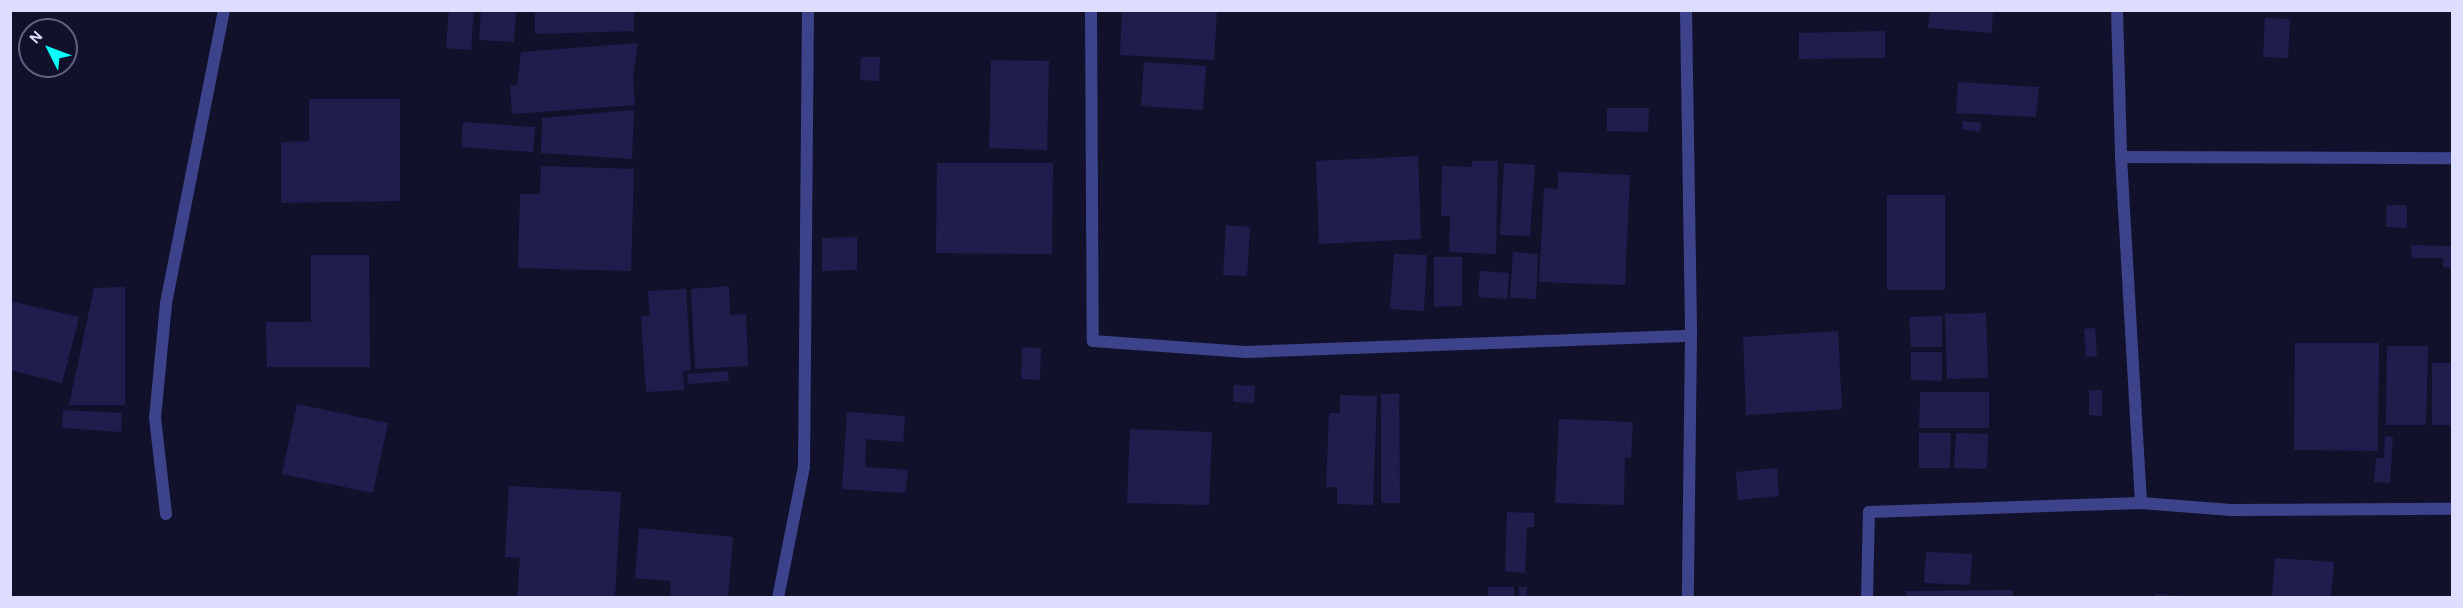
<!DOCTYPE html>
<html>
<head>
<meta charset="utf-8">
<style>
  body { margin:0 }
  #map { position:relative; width:2463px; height:608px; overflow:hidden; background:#12112c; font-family:"Alegreya Sans",sans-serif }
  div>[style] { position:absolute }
  .building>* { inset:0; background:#201d4d }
  .street>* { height:12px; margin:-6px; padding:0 6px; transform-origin:6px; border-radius:6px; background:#3c438b }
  span { translate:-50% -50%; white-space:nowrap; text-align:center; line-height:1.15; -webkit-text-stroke:4.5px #12112c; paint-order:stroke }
  .frame { position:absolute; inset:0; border:12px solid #dcddff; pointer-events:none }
  .north { position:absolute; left:18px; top:18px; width:60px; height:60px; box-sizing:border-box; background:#12112c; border:2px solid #636380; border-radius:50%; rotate:312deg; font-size:16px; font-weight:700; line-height:24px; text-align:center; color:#dcddff }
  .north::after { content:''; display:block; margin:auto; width:21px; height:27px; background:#08fff7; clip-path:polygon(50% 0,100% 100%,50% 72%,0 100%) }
</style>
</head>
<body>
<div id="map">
  <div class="building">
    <i style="clip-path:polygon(449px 10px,474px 10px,471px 50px,446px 48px)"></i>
    <i style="clip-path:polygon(481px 10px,516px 10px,514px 42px,479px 40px)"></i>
    <i style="clip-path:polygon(535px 10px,634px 10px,634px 31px,535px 34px)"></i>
    <i style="clip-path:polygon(1122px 10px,1217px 10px,1214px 60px,1120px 55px)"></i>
    <i style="clip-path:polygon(1930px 10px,1993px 10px,1992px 33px,1928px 28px)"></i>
    <i style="clip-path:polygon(2265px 18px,2290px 19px,2288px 58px,2263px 57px)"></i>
    <i style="clip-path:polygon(1885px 31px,1885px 58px,1799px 59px,1799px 33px)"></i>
    <i style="clip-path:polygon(638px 43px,633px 77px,635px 105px,512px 114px,510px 85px,517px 85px,521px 52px)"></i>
    <i style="clip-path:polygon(861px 57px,880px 57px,879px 81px,860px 80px)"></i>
    <i style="clip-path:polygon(991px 60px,1049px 61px,1047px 150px,989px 148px)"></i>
    <i style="clip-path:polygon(1144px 62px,1206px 66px,1203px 110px,1141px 106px)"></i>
    <i style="clip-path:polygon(1958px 82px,2039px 87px,2036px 117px,1956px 113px)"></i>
    <i style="clip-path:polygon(309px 99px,400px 99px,400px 201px,281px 203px,281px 142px,309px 141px)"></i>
    <i style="clip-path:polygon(1607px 108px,1649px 108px,1648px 132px,1607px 131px)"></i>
    <i style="clip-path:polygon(634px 110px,632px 159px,541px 153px,542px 118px)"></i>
    <i style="clip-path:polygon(1963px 121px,1981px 123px,1980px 132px,1962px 129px)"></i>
    <i style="clip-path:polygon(463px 122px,535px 127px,533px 152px,461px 147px)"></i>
    <i style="clip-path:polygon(1418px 156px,1421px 239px,1319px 244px,1316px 161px)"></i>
    <i style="clip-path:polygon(1472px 161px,1498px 161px,1496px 254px,1449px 252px,1450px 216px,1441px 216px,1442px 166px,1472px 167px)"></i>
    <i style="clip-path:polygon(937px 163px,1053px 163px,1052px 254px,936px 253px)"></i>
    <i style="clip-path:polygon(1504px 163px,1535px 165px,1530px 236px,1500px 235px)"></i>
    <i style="clip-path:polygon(541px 166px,634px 169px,631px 271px,518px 268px,520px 194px,540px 194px)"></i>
    <i style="clip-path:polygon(1558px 172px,1630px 175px,1625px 285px,1539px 282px,1544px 188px,1558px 189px)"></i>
    <i style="clip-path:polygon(1887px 195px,1945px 195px,1945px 290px,1887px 290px)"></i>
    <i style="clip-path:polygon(2387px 205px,2407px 205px,2407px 228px,2386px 227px)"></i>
    <i style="clip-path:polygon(1226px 225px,1250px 227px,1247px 276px,1223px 275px)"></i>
    <i style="clip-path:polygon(857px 237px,857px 270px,822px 271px,822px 238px)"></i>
    <i style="clip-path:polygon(2411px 245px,2452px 246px,2452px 268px,2443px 267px,2443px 258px,2412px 258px)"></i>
    <i style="clip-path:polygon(1513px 252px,1538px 254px,1536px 299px,1510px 298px)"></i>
    <i style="clip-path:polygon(1394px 254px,1427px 255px,1424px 311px,1390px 309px)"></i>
    <i style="clip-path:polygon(311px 255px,369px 255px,370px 367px,267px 367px,266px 322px,311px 322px)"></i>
    <i style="clip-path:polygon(1434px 257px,1462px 257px,1462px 306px,1434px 307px)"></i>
    <i style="clip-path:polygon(1480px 271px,1509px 273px,1507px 299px,1478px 297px)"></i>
    <i style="clip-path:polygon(729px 286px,730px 315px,746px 314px,748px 366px,695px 369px,691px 289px)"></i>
    <i style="clip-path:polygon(125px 287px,125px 405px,69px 405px,94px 288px)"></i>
    <i style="clip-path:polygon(686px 289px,691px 370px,683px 371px,684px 390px,646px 392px,641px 316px,650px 316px,648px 291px)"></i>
    <i style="clip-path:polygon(10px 301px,79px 317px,62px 383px,10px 370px)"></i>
    <i style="clip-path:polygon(1986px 313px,1988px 378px,1947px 379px,1945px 314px)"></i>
    <i style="clip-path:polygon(1942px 316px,1942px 347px,1911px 347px,1909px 317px)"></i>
    <i style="clip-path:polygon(2095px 328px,2097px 356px,2086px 357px,2084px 329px)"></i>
    <i style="clip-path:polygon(1838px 331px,1842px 409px,1746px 415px,1743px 337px)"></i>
    <i style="clip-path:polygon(2295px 343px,2379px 343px,2378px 451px,2294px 450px)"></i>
    <i style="clip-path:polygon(2387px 346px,2428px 346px,2426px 425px,2386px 425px)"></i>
    <i style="clip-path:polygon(1022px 347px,1041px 348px,1040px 380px,1021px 379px)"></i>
    <i style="clip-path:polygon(1911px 352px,1942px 352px,1942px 381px,1911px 380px)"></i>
    <i style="clip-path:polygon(2432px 363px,2452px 363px,2452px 425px,2432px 425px)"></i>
    <i style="clip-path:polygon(728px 371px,729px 381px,688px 384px,687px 374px)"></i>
    <i style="clip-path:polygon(1234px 385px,1255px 386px,1254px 403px,1233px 402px)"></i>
    <i style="clip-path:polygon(2089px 390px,2102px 390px,2102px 416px,2089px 415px)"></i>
    <i style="clip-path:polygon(1920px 392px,1989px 392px,1989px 428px,1919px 428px)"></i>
    <i style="clip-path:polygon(1381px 394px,1399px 394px,1400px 503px,1381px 503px)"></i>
    <i style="clip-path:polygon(1340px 395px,1377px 396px,1373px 505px,1337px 504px,1337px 487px,1326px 487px,1329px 413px,1340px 413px)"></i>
    <i style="clip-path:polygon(297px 404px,388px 423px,373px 493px,282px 474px)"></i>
    <i style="clip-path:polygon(63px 410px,122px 413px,121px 432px,62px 428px)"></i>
    <i style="clip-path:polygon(847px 412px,905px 416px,903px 442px,866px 439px,865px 467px,908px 470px,905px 493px,842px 489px)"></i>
    <i style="clip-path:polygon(1559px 419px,1633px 422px,1631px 458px,1625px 457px,1624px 505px,1555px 503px)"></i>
    <i style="clip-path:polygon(1130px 429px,1212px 432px,1209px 505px,1127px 503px)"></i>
    <i style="clip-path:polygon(1919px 433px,1951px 433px,1950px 468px,1919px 468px)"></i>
    <i style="clip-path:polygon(1956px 433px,1988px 434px,1987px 469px,1954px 468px)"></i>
    <i style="clip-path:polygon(2385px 436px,2393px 437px,2390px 483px,2374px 482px,2376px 458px,2384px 458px)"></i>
    <i style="clip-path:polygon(1777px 468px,1779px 496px,1738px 500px,1736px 472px)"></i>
    <i style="clip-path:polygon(509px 486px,621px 492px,615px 597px,517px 597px,520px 558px,505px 557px)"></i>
    <i style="clip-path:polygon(1507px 512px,1534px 513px,1534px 527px,1527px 527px,1525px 573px,1505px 571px)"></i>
    <i style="clip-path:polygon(639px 528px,733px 537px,728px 597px,670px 597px,671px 581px,635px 578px)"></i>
    <i style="clip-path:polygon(1926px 552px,1972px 554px,1970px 585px,1924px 583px)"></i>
    <i style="clip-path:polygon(2275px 558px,2334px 562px,2331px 597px,2272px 597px)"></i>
    <i style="clip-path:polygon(1488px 587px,1514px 587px,1514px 597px,1488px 597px)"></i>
    <i style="clip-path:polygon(1519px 587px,1527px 587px,1527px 597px,1519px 597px)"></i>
    <i style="clip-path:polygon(2013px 590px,2013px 597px,1906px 597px,1906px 591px)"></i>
    <i style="clip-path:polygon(2155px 594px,2189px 596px,2188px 597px,2155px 597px)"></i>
  </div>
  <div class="street">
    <i style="left:1091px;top:10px;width:331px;rotate:89.7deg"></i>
    <i style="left:1093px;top:341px;width:153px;rotate:4.1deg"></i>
    <i style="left:1246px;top:352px;width:445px;rotate:-2.1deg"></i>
    <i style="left:1686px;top:10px;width:326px;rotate:89.1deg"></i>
    <i style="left:1691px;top:336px;width:262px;rotate:90.7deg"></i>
    <i style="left:2117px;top:10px;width:147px;rotate:88.4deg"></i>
    <i style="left:2121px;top:157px;width:347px;rotate:86.7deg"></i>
    <i style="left:2121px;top:157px;width:331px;rotate:0.2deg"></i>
    <i style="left:166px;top:514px;width:97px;rotate:-96.5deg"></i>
    <i style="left:155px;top:418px;width:116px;rotate:-84.5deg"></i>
    <i style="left:166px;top:303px;width:299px;rotate:-78.8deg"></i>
    <i style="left:778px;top:598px;width:134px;rotate:-78.8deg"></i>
    <i style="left:804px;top:467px;width:457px;rotate:-89.5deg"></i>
    <i style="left:1867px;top:598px;width:86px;rotate:-88.7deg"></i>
    <i style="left:1869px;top:512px;width:272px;rotate:-1.9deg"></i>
    <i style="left:2141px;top:503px;width:90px;rotate:4.4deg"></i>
    <i style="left:2231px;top:510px;width:221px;rotate:-0.3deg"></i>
  </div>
  <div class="frame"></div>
  <div class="north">N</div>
</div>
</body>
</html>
